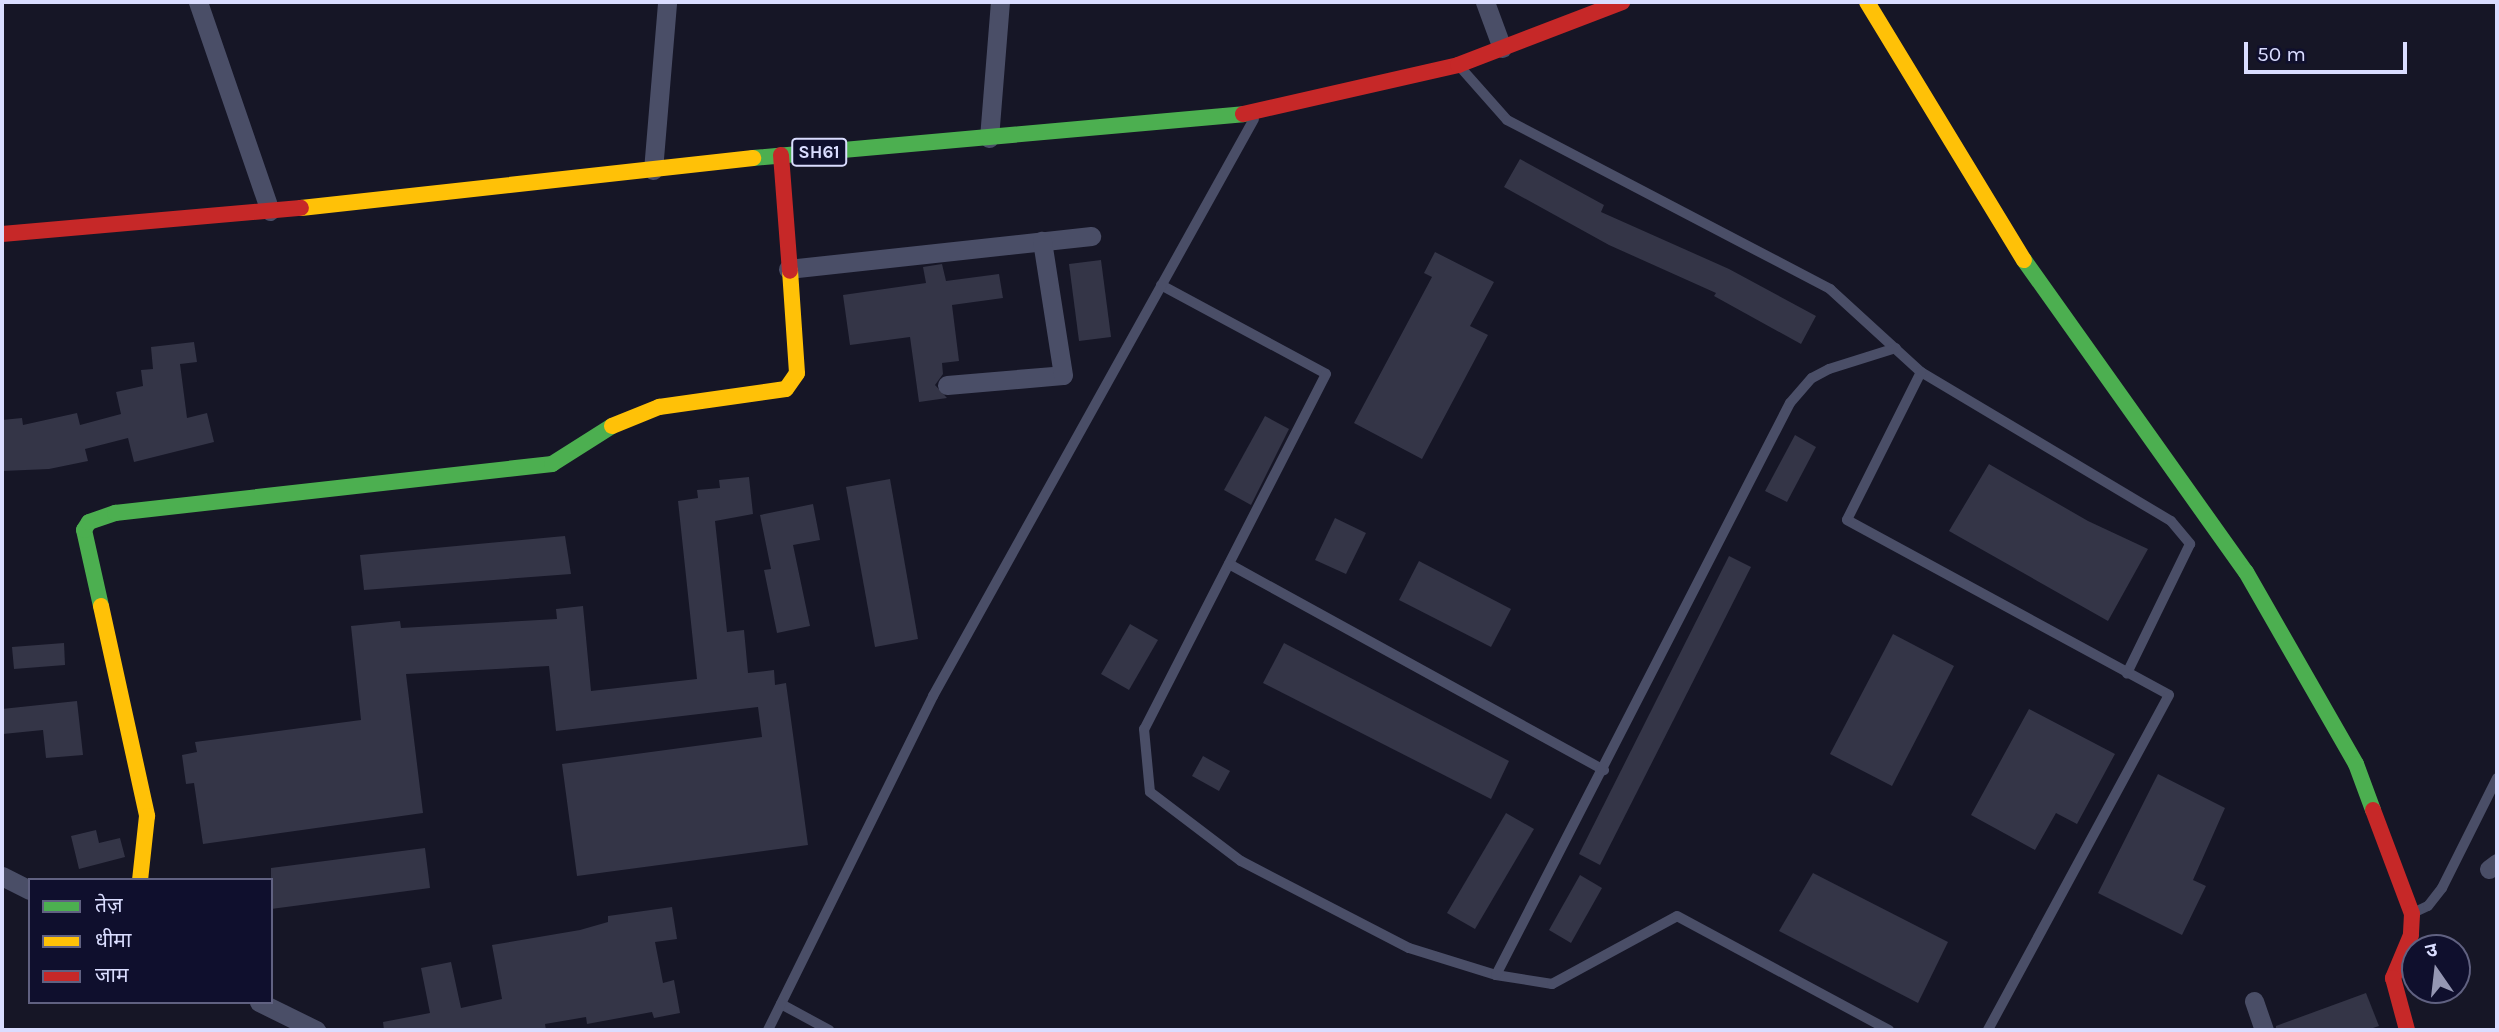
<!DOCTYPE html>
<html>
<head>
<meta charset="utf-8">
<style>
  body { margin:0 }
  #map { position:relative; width:2499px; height:1032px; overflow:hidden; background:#161626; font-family:Karla,"Noto Sans Devanagari",sans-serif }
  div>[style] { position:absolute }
  .building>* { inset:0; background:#343547 }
  .lane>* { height:10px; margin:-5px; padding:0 5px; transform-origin:5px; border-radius:5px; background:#4a4e67 }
  .street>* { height:19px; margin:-9.5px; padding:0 9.5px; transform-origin:9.5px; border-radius:9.5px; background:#4a4e67 }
  .fast>* { height:16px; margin:-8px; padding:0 8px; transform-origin:8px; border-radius:8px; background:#4caf50 }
  .slow>* { height:16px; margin:-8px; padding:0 8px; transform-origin:8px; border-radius:8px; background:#ffc107 }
  .jam>* { height:16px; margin:-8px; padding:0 8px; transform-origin:8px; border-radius:8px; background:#c62828 }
  span { translate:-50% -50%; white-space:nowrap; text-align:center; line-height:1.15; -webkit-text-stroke:5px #0f0f2d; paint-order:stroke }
  .shield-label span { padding:2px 5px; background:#0f0f2d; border:2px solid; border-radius:5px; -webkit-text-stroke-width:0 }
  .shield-label { font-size:18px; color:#daddff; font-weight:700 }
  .frame { position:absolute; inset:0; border:4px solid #daddff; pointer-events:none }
  .legend { position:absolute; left:28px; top:878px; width:245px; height:126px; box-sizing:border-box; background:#0f0f2d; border:2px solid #606181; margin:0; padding:9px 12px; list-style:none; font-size:21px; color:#daddff }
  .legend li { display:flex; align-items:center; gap:14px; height:35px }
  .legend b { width:35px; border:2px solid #606181 }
  .north { position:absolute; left:2401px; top:934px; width:70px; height:70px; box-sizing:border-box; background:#0f0f2d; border:2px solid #606181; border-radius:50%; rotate:346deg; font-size:19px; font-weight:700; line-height:28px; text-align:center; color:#daddff }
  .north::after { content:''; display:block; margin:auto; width:24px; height:32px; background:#9597b3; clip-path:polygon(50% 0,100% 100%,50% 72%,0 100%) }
  .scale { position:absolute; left:2244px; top:42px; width:163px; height:32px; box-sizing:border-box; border:4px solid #daddff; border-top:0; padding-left:9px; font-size:21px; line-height:24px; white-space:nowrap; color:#daddff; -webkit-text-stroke:5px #0f0f2d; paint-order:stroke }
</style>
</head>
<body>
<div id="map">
  <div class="building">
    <i style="clip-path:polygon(1520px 159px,1604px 205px,1601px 212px,1729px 269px,1816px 316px,1801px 344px,1714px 296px,1716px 293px,1609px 245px,1504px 187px)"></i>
    <i style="clip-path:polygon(1435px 252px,1494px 282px,1470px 326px,1488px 335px,1422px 459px,1354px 423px,1432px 277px,1424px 273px)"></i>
    <i style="clip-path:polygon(1101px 260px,1111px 337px,1079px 341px,1069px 264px)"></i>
    <i style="clip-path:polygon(942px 264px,946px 281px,999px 274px,1003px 298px,952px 305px,959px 361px,942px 363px,943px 374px,935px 385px,947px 398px,919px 402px,910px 337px,850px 345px,843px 295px,926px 283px,923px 267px)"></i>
    <i style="clip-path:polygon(194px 342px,197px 362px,180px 364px,187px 418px,207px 413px,214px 442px,134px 462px,128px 438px,85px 449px,88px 461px,49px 469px,2px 471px,2px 420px,22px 418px,23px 425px,77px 413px,80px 425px,121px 414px,116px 392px,143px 386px,141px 370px,153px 369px,151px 347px)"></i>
    <i style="clip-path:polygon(1265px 416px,1289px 429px,1251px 505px,1224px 490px)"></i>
    <i style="clip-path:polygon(1795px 435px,1816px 447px,1787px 502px,1765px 491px)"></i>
    <i style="clip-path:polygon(1989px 464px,2088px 521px,2148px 549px,2108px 621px,1949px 531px)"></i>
    <i style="clip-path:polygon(749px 477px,753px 514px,715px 521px,727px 632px,744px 630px,748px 673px,774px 670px,775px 685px,786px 683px,808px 845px,577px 876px,562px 764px,762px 737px,758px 707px,556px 731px,549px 666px,406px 674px,423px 813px,203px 844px,194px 783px,186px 784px,182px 755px,197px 752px,195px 742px,361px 720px,351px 626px,400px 621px,401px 628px,557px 619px,556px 609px,583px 606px,591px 691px,697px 679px,678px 501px,698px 498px,697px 490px,720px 488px,719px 480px)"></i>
    <i style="clip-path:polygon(890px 479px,918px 639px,875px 647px,846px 487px)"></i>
    <i style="clip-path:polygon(813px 504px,820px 540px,793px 545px,810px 626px,777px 633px,764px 570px,771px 569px,760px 515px)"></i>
    <i style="clip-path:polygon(1335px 518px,1366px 533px,1346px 574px,1315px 560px)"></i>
    <i style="clip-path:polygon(565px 536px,571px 574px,364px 590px,360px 555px)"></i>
    <i style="clip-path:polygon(1729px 556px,1751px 567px,1600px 865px,1579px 854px)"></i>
    <i style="clip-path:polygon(1419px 561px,1511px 609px,1491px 647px,1399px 600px)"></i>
    <i style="clip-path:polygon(1130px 624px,1158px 640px,1129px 690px,1101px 674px)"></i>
    <i style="clip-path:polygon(1893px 634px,1954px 666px,1892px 786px,1830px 754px)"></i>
    <i style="clip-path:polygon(64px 643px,65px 665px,14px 669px,12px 647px)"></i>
    <i style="clip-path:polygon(1284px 643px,1509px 761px,1491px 799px,1263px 683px)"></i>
    <i style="clip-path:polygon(77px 701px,83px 755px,46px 758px,43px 730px,3px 734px,2px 709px)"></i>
    <i style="clip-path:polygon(2029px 709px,2115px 754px,2077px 824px,2056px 813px,2035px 850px,1971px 815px)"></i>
    <i style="clip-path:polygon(1203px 756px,1230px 771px,1219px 791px,1192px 776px)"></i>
    <i style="clip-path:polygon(2158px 774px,2225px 808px,2193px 880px,2206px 886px,2182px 935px,2098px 893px)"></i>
    <i style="clip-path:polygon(1506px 813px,1534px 829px,1475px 929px,1447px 913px)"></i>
    <i style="clip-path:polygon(96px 830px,99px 843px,120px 838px,125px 857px,79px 869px,71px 836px)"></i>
    <i style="clip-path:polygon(425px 848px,430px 888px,271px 909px,271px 868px)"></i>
    <i style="clip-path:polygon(1813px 873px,1948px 942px,1918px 1003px,1779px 931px)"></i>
    <i style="clip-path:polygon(1580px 875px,1602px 888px,1571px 943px,1549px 930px)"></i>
    <i style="clip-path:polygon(672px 907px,677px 939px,655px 942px,663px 983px,674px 980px,680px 1013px,654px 1018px,652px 1012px,587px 1024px,586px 1017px,545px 1024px,546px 1030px,384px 1030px,383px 1022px,430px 1013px,421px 968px,451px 962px,461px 1008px,502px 999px,492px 945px,580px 930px,608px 922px,608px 916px)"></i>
    <i style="clip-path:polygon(2366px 993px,2379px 1026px,2367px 1030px,2276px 1030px,2276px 1026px)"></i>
  </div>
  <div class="lane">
    <i style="left:1461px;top:68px;width:69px;rotate:48.5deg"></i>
    <i style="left:1507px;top:120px;width:365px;rotate:27.6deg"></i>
    <i style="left:1830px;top:289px;width:123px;rotate:42.4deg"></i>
    <i style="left:1921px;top:372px;width:291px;rotate:30.8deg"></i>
    <i style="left:2171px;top:521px;width:30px;rotate:50deg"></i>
    <i style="left:2190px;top:544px;width:144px;rotate:116deg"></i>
    <i style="left:1161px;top:285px;width:187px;rotate:28.3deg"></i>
    <i style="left:1326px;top:374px;width:399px;rotate:117.1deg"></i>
    <i style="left:1144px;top:729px;width:63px;rotate:84.6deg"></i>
    <i style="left:1150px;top:792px;width:114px;rotate:37.2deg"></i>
    <i style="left:1241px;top:861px;width:189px;rotate:27.4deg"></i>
    <i style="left:1409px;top:948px;width:91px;rotate:17.2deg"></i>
    <i style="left:1496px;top:975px;width:57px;rotate:9.1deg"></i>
    <i style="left:1552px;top:984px;width:142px;rotate:-28.5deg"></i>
    <i style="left:1677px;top:916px;width:241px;rotate:28.3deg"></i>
    <i style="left:1921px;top:372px;width:165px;rotate:116.6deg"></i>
    <i style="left:1847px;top:520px;width:366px;rotate:28.5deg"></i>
    <i style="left:2169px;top:695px;width:381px;rotate:118.4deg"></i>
    <i style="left:1229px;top:564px;width:428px;rotate:28.8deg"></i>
    <i style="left:2415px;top:912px;width:14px;rotate:-25deg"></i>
    <i style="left:2428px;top:906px;width:23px;rotate:-52deg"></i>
    <i style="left:2442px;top:888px;width:123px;rotate:-63.4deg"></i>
    <i style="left:1496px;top:975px;width:643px;rotate:-62.8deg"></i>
    <i style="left:1790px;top:403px;width:33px;rotate:-49deg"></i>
    <i style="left:1812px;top:378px;width:19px;rotate:-28deg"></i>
    <i style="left:1829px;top:369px;width:70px;rotate:-17.4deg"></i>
    <i style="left:781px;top:1004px;width:55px;rotate:28.4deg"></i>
    <i style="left:768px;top:1030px;width:373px;rotate:-63.7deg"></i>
    <i style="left:933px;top:696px;width:660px;rotate:-60.91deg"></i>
  </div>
  <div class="street">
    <i style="left:198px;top:2px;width:221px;rotate:71deg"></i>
    <i style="left:1485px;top:2px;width:49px;rotate:69.7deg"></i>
    <i style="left:989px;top:138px;width:136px;rotate:-85.4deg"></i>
    <i style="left:653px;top:170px;width:169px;rotate:-85.2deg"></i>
    <i style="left:788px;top:269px;width:305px;rotate:-6.2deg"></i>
    <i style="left:947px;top:385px;width:116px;rotate:-4.9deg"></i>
    <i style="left:1063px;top:375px;width:136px;rotate:-98.9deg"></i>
    <i style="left:2489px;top:869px;width:10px;rotate:-37deg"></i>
    <i style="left:2px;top:876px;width:31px;rotate:27deg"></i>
    <i style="left:2254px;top:1001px;width:31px;rotate:71deg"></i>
    <i style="left:259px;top:1002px;width:64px;rotate:26.2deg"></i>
  </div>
  <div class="fast">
    <i style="left:753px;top:158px;width:492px;rotate:-5.1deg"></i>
    <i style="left:2024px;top:260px;width:383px;rotate:54.6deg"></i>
    <i style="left:2246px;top:572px;width:221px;rotate:60.2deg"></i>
    <i style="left:2356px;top:764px;width:49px;rotate:69.7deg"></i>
    <i style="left:101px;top:606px;width:78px;rotate:-102.6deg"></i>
    <i style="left:84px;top:530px;width:9px;rotate:-58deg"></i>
    <i style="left:89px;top:522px;width:28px;rotate:-19deg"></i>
    <i style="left:115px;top:513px;width:440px;rotate:-6.4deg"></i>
    <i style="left:552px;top:464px;width:71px;rotate:-32.3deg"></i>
  </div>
  <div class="slow">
    <i style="left:1867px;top:2px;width:302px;rotate:58.7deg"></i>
    <i style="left:301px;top:208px;width:455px;rotate:-6.3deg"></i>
    <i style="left:612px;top:426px;width:51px;rotate:-22deg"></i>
    <i style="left:659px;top:407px;width:128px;rotate:-8.1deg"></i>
    <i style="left:786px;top:389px;width:19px;rotate:-55deg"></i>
    <i style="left:797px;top:373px;width:102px;rotate:-93.9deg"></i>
    <i style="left:101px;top:606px;width:215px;rotate:77.6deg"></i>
    <i style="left:147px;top:816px;width:64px;rotate:96.2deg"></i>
  </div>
  <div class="jam">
    <i style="left:1243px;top:114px;width:221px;rotate:-12.8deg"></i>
    <i style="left:1458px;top:65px;width:176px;rotate:-21deg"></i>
    <i style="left:781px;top:155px;width:116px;rotate:85.6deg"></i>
    <i style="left:2px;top:234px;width:300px;rotate:-5deg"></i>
    <i style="left:2373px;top:810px;width:111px;rotate:69.4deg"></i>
    <i style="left:2412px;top:914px;width:21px;rotate:93deg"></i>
    <i style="left:2411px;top:935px;width:47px;rotate:112.7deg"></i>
    <i style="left:2393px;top:978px;width:54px;rotate:74.9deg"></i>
  </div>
  <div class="shield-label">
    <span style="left:819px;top:152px">SH61</span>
  </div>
  <div class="frame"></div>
  <ul class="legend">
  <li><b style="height:9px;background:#4caf50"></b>तेज़</li>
  <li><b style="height:9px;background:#ffc107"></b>धीमा</li>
  <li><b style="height:9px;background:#c62828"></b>जाम</li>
  </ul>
  <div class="north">उ</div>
  <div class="scale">50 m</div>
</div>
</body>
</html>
